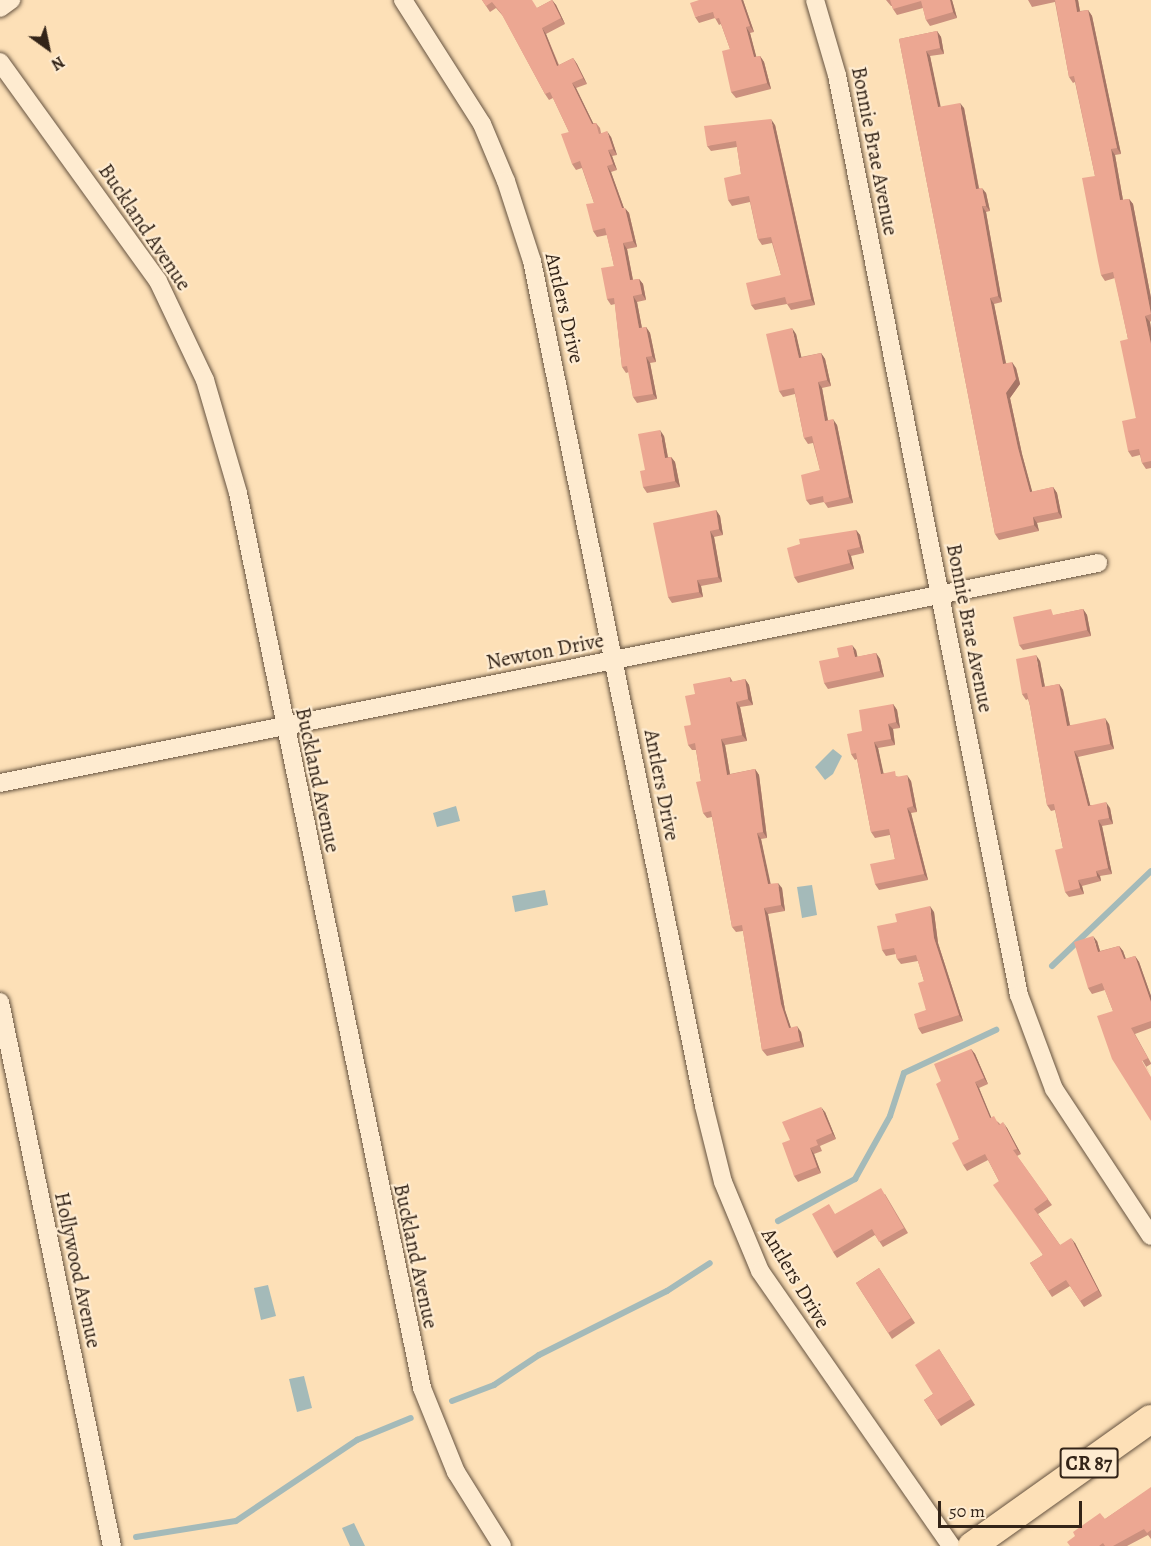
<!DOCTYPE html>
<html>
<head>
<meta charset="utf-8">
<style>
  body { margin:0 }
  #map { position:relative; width:1151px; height:1546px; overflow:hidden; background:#fde0b7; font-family:Alegreya,serif }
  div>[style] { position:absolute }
  .water>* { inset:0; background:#a4bab9 }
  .stream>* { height:6px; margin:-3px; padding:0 3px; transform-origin:3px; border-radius:3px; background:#a4bab9 }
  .roads { filter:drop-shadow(0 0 2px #665340) drop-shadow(0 0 2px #665340) }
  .minor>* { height:18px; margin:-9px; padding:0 9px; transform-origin:9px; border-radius:9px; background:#feebd0 }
  .primary>* { height:28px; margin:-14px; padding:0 14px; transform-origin:14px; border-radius:14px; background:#fde0b7 }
  .wall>* { inset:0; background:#cb907e }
  .shaded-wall>* { inset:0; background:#a57566 }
  .building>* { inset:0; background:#eca792 }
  span { translate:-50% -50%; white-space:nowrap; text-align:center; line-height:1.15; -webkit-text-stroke:4.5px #feebd0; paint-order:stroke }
  .shield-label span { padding:2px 4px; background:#feebd0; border:2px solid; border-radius:4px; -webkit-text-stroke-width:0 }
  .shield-label { font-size:20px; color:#332418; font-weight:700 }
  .street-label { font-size:21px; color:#332418 }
  .north { position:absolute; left:18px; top:18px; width:60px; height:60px; -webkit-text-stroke:4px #feebd0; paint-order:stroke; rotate:147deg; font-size:16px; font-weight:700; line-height:24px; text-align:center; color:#332418 }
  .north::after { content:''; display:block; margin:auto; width:21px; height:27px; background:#332418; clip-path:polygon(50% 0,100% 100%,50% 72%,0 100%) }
  .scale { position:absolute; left:938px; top:1501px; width:144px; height:27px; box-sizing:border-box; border:3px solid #332418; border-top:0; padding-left:8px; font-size:18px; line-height:21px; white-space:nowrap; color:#332418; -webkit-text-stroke:4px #feebd0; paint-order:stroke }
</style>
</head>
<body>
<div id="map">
  <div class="water">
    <i style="clip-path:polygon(833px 749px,842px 756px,833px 774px,825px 780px,815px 767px)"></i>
    <i style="clip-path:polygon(456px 806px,460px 821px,437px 827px,433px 813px)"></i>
    <i style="clip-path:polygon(812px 885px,817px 915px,802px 918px,797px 887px)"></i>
    <i style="clip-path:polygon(545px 890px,548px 905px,515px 912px,512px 896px)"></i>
    <i style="clip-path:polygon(268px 1285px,276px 1316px,261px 1320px,254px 1288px)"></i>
    <i style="clip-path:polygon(304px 1376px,312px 1408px,297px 1412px,289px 1379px)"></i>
    <i style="clip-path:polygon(354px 1523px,365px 1546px,350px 1546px,342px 1528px)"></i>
  </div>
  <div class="stream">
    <i style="left:1052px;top:966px;width:137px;rotate:-43.8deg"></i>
    <i style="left:778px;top:1221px;width:88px;rotate:-28.6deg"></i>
    <i style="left:855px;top:1179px;width:72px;rotate:-60.9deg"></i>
    <i style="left:890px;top:1116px;width:45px;rotate:-72deg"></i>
    <i style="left:904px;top:1073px;width:102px;rotate:-25.1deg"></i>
    <i style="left:452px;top:1401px;width:45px;rotate:-20.9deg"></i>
    <i style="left:494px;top:1385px;width:54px;rotate:-33.7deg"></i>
    <i style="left:539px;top:1355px;width:143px;rotate:-26.6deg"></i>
    <i style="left:667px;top:1291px;width:51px;rotate:-33.1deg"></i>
    <i style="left:136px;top:1537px;width:101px;rotate:-9.1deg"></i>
    <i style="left:236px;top:1521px;width:146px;rotate:-33.8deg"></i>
    <i style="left:357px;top:1440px;width:58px;rotate:-22.2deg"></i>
  </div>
  <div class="roads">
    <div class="minor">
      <i style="left:403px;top:0;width:147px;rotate:57.5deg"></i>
      <i style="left:482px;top:124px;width:62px;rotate:67.2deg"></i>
      <i style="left:506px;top:181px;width:84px;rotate:72deg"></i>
      <i style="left:532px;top:261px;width:862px;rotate:78.49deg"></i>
      <i style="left:704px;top:1106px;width:78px;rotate:76deg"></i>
      <i style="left:723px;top:1182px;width:96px;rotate:67.4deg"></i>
      <i style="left:760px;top:1271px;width:335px;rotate:55.2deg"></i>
      <i style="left:815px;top:0;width:78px;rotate:73.7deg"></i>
      <i style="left:837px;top:75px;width:938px;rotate:78.81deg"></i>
      <i style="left:1019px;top:995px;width:100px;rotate:69.6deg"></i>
      <i style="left:1054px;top:1089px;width:176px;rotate:56.6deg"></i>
      <i style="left:0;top:8px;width:14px;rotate:-36deg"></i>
      <i style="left:0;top:62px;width:270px;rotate:54.2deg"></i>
      <i style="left:158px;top:281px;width:110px;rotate:64.6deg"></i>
      <i style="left:205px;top:380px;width:118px;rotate:73.7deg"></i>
      <i style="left:238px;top:493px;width:914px;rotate:78.38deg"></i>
      <i style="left:422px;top:1388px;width:91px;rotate:68deg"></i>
      <i style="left:456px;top:1472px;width:87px;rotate:58.1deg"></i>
      <i style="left:0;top:783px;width:1120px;rotate:-11.33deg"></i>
      <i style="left:0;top:1002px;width:555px;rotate:78.37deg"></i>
    </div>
    <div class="primary">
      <i style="left:972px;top:1546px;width:219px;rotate:-35.4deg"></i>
    </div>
  </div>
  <div class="wall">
    <i style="clip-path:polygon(482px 0,537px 8px,552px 0,556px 5px,565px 24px,546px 34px,559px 65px,573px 58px,577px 64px,587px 84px,576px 88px,593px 123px,596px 123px,600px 128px,601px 133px,611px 137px,617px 155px,612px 156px,617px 170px,611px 172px,624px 208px,629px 213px,637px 247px,627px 249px,633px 280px,639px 279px,643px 284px,646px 300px,637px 302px,642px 328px,646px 327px,650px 333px,656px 362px,650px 363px,657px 399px,637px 403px,633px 397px,629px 372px,626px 373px,622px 367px,615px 304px,611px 305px,607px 299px,614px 266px,607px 235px,597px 237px,593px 231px,594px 203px,582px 168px,576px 170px,572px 164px,569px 132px,553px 98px,549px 100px,545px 94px,503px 16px,496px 8px,490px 12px)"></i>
    <i style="clip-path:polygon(743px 0,754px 32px,750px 33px,756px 57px,760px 56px,764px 62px,771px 89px,736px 98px,731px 92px,730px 49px,721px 24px,719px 25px,715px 18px,699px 23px,695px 17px)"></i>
    <i style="clip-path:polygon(886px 0,952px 0,957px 18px,930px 26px,926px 20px,923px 8px,897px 15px,893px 9px,892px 6px,891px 6px)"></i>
    <i style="clip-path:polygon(1028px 0,1078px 0,1080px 11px,1088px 10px,1092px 16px,1121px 154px,1115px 155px,1123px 200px,1129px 199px,1133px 204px,1151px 298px,1151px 321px,1150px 322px,1151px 329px,1151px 468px,1146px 469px,1142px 463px,1140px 455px,1132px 457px,1128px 451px,1136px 418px,1128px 339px,1115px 278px,1105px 281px,1101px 275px,1095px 176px,1075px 82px,1073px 83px,1069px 77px,1055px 2px,1032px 7px)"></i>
    <i style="clip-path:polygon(937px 31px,941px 37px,944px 54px,930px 56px,940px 107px,964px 108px,979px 188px,986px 193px,990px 211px,986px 212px,1002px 302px,994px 304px,1006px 363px,1016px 368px,1020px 384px,1010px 398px,1022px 454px,1032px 492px,1053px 487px,1057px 493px,1062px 518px,1037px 523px,1039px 531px,999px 540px,995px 534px,899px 39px)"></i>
    <i style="clip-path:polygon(775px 125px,815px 305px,791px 310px,787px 304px,755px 310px,751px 305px,781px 275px,772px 243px,762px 245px,758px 239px,750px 202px,732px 206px,728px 200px,741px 174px,737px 147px,711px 151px,707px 146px)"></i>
    <i style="clip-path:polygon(796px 334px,801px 357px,821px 353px,825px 359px,831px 386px,822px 388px,828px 420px,837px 425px,853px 503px,828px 508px,824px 502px,810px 505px,806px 500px,820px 470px,813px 443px,808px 444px,804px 438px,795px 394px,783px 397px,779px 391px)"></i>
    <i style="clip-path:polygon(664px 436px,668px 457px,671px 457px,675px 462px,680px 487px,647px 493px,643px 487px,645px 470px)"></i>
    <i style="clip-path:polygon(716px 510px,720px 516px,723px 535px,714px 537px,722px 582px,701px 586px,703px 597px,672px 603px,668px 597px)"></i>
    <i style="clip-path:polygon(856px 530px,860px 535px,864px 553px,851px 556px,854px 569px,798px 583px,794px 577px)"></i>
    <i style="clip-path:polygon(1083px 609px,1087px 615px,1091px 636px,1023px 650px,1019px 645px,1055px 615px)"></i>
    <i style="clip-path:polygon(856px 650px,857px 657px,876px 653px,880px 659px,884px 677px,828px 689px,824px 683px,839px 657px)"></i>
    <i style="clip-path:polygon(1040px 661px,1045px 687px,1059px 684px,1063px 690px,1070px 725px,1109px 724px,1114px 749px,1078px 757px,1090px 805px,1110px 808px,1113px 824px,1102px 826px,1112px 874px,1100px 876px,1101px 881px,1082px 886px,1084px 894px,1069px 897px,1065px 892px,1063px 848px,1055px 810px,1051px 811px,1047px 805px,1030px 706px,1028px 699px,1026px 700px,1022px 694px)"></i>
    <i style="clip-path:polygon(730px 677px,733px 682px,745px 679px,749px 685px,753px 705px,740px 707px,747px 741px,725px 745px,730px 774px,755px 769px,759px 775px,767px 838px,761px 839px,770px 884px,782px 888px,785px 911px,768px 914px,785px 1010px,791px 1028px,801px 1032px,804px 1047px,767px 1056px,762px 1050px,743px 931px,736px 932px,732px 927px,712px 817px,707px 818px,703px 813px,701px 781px,696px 750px,692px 750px,688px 745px,695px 694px)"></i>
    <i style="clip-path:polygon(893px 704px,897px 710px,900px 728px,893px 729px,895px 745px,878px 748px,883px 773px,899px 777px,911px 781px,917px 812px,911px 813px,928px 880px,879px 890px,875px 884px,895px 859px,890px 835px,875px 838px,871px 832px,857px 759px,855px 760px,851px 754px,862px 731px)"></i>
    <i style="clip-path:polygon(934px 912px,938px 943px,963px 1021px,922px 1034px,918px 1028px,926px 1010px,924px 981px,918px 961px,901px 964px,897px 959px,896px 954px,886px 956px,882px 950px,897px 922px)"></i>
    <i style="clip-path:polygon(1097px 941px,1100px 951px,1119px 946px,1123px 951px,1126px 959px,1135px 956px,1139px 962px,1151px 996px,1151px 1028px,1135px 1034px,1151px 1063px,1151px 1064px,1146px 1067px,1151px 1075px,1113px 1011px,1105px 990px,1092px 994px,1088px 988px)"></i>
    <i style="clip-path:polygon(971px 1049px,975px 1054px,988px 1084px,979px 1088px,991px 1118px,998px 1122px,1000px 1124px,1007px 1128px,1021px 1154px,1017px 1156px,1052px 1205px,1038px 1214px,1060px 1245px,1075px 1243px,1102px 1296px,1084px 1307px,1070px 1286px,1052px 1297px,1030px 1263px,1043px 1255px,999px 1181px,988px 1160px,967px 1171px,963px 1165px,959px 1139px,941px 1081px)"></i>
    <i style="clip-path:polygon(825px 1112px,836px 1139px,820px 1146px,822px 1151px,814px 1154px,821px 1173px,798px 1182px,794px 1176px,790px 1140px)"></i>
    <i style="clip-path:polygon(885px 1194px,908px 1233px,883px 1247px,875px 1235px,837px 1258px,833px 1252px,836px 1214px)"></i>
    <i style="clip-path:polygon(879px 1268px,915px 1323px,892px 1339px,856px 1283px)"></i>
    <i style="clip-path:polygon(939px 1349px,975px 1405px,941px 1426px,924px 1400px,933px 1394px)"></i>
    <i style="clip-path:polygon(1151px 1488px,1151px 1539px,1148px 1535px,1127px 1546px,1070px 1546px,1105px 1519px)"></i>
  </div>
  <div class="shaded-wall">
    <i style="clip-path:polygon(552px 0,556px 5px,565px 24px,561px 18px)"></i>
    <i style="clip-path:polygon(741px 0,743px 0,754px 32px,750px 26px)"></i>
    <i style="clip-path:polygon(950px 0,952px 0,957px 18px,953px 12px)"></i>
    <i style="clip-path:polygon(1075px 0,1078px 0,1081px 18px,1077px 12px)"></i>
    <i style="clip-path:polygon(1088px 10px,1092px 16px,1121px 154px,1117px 148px)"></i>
    <i style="clip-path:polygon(746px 27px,750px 33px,758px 63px,754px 57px)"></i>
    <i style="clip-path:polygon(542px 28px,546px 34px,561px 72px,557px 66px)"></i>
    <i style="clip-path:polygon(937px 31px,941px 37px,944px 54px,940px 48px)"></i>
    <i style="clip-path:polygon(926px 51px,930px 56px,942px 113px,938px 107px)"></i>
    <i style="clip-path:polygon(760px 56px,764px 62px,771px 89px,767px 83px)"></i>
    <i style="clip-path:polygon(573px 58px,577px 64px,587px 84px,583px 78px)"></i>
    <i style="clip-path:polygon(572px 83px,576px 88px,596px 129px,592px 124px)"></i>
    <i style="clip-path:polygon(960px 103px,964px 108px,980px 195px,976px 189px)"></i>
    <i style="clip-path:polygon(771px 119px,775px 125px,815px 305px,811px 299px)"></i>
    <i style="clip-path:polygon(607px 131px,611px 137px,617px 155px,613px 149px)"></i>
    <i style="clip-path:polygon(1111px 149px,1115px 155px,1124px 206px,1120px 200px)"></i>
    <i style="clip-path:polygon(608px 150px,612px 156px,617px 170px,613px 164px)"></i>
    <i style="clip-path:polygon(607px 166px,611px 172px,626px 214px,622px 208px)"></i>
    <i style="clip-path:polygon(982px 188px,986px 193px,990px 211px,986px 206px)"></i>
    <i style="clip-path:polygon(1129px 199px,1133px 204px,1151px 298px,1151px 314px)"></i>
    <i style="clip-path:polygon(982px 206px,986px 212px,1002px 302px,998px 296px)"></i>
    <i style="clip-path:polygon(625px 208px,629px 213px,637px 247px,633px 241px)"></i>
    <i style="clip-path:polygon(623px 243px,627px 249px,634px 286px,630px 280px)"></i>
    <i style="clip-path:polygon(639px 279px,643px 284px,646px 300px,642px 294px)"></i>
    <i style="clip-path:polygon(633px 296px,637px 302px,643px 334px,639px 328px)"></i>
    <i style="clip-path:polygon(990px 298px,994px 304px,1007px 369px,1003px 364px)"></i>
    <i style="clip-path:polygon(1145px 316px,1150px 322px,1151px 329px,1151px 344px)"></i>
    <i style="clip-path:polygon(646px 327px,650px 333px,656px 362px,652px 356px)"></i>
    <i style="clip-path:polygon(792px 328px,796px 334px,803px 364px,799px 358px)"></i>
    <i style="clip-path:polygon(821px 353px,825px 359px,831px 386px,827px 380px)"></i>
    <i style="clip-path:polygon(646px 357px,650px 363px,657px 399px,653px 394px)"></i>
    <i style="clip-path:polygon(1012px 362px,1016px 368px,1020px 384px,1010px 398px,1022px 454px,1034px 498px,1030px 492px,1018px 448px,1006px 393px)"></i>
    <i style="clip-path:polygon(818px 382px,822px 388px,829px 427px,825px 421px)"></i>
    <i style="clip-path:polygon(833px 419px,837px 425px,853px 503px,849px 497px)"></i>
    <i style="clip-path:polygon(660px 430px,664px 436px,669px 464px,665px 458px)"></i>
    <i style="clip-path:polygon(671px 457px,675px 462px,680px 487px,675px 481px)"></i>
    <i style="clip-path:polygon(1053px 487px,1057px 493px,1062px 518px,1058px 512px)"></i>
    <i style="clip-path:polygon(716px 510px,720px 516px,723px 535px,719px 529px)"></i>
    <i style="clip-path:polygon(1033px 517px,1037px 523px,1039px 531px,1034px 525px)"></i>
    <i style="clip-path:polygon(856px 530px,860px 535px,864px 553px,860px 547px)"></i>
    <i style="clip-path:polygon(710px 531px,714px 537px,722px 582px,718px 577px)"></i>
    <i style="clip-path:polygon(847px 550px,851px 556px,854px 569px,850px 563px)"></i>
    <i style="clip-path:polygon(697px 580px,701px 586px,703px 597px,699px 592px)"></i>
    <i style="clip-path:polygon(1083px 609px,1087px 615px,1091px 636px,1087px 630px)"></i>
    <i style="clip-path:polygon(852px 645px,856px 650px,859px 663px,855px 657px)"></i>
    <i style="clip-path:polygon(876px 653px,880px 659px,884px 677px,880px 671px)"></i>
    <i style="clip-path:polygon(1036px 655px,1040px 661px,1046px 693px,1042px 687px)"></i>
    <i style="clip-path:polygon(745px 679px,749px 685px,753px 705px,748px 699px)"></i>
    <i style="clip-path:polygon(1059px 684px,1063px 690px,1071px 731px,1067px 726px)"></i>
    <i style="clip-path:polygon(736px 702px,740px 707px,747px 741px,742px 735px)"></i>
    <i style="clip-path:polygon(893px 704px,897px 710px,900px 728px,896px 722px)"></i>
    <i style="clip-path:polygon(1105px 718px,1109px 724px,1114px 749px,1110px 744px)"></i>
    <i style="clip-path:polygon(888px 724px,893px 729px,895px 745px,891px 739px)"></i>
    <i style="clip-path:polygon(721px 739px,725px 745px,731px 781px,727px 775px)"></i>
    <i style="clip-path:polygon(874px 742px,878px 748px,885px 780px,881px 774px)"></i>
    <i style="clip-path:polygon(1074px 751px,1078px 757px,1092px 812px,1088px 806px)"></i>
    <i style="clip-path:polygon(755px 769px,759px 775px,767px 838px,763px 832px)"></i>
    <i style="clip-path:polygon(907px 775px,911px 781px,917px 812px,913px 806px)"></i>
    <i style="clip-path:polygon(1106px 802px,1110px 808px,1113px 824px,1109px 818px)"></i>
    <i style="clip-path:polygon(907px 808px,911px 813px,928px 880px,924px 874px)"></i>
    <i style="clip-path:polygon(1098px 820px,1102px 826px,1112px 874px,1108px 868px)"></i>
    <i style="clip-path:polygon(757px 833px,761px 839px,772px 890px,768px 884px)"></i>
    <i style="clip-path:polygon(1096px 871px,1100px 876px,1101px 881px,1097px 876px)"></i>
    <i style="clip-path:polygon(1078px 880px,1082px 886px,1084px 894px,1080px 888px)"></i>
    <i style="clip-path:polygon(778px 883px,782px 888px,785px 911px,781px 905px)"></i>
    <i style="clip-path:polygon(930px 906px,934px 912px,938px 943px,963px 1021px,959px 1015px,934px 938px)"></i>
    <i style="clip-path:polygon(764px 908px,768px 914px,785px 1010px,793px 1034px,789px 1028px,781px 1004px)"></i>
    <i style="clip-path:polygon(1093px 936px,1097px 941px,1102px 958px,1098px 952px)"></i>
    <i style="clip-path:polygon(1119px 946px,1123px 951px,1128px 965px,1124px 959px)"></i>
    <i style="clip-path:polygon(1135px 956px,1139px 962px,1151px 996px,1151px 1002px)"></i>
    <i style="clip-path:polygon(797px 1026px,801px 1032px,804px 1047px,800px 1041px)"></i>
    <i style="clip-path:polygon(971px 1049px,975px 1054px,988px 1084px,984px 1078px)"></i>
    <i style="clip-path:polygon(975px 1082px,979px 1088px,994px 1124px,990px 1118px)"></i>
    <i style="clip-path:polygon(821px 1107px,825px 1112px,836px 1139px,832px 1133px)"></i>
    <i style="clip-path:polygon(1003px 1122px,1007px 1128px,1021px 1154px,1017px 1149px)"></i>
    <i style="clip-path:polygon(810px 1148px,814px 1154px,821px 1173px,817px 1167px)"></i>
    <i style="clip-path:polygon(1071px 1238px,1075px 1243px,1102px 1296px,1098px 1290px)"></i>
  </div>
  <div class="building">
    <i style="clip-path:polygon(482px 0,532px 0,537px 8px,552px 0,561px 18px,542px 28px,557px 66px,573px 58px,583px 78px,572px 83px,592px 124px,596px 123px,599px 134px,607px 131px,613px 149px,608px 150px,613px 164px,607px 166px,622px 208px,625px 208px,633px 241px,623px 243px,630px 280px,639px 279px,642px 294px,633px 296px,639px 328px,646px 327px,652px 356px,646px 357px,653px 394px,633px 397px,627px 366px,622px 367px,614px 298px,607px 299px,601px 268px,614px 266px,605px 228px,593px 231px,586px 204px,594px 203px,580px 161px,572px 164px,561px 134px,569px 132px,550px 92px,545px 94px,501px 13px,492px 2px,486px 6px)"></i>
    <i style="clip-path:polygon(699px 0,741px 0,750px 26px,746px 27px,754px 57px,760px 56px,767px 83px,731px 92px,722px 51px,730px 49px,719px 18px,715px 19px,713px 12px,695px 17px,690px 3px)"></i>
    <i style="clip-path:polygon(890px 0,950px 0,953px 12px,926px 20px,921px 1px,893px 9px)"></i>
    <i style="clip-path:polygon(1055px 0,1075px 0,1077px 12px,1088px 10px,1117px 148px,1111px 149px,1120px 200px,1129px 199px,1151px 314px,1145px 316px,1151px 344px,1151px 463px,1151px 461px,1142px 463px,1139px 449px,1128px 451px,1122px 421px,1136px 418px,1120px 341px,1128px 339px,1113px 272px,1101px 275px,1098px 261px,1082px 178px,1095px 176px,1074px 76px,1069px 77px)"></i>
    <i style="clip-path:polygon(937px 31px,940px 48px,926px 51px,938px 107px,960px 103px,976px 189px,982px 188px,986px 206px,982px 206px,998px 296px,990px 298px,1003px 364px,1012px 362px,1016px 379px,1006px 393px,1018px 448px,1030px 492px,1053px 487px,1058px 512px,1033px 517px,1034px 525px,995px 534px,899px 39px)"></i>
    <i style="clip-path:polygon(771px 119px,811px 299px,787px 304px,785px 297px,751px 305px,746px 283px,781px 275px,771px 237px,758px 239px,749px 196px,728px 200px,724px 178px,741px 174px,736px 141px,707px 146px,704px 126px)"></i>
    <i style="clip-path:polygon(792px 328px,799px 358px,821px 353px,827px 380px,818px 382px,825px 421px,833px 419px,849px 497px,824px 503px,823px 496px,806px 500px,801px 475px,820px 470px,812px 436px,804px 438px,794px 388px,779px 391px,766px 334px)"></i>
    <i style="clip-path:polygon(660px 430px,665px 458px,671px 457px,675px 481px,643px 487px,640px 471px,645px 470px,638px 434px)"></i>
    <i style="clip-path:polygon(716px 510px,719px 529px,710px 531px,718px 577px,697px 580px,699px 592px,668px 597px,653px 523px)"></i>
    <i style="clip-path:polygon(856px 530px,860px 547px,847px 550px,850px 563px,794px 577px,787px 548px,800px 544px,799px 539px)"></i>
    <i style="clip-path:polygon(1051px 609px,1053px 615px,1083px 609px,1087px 630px,1019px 645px,1013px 617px)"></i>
    <i style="clip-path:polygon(852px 645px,855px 657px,876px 653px,880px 671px,824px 683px,819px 661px,839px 657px,837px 648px)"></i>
    <i style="clip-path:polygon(1036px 655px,1042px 687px,1059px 684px,1067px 726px,1105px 718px,1110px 744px,1074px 751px,1088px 806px,1106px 802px,1109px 818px,1098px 820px,1108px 868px,1096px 871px,1097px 876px,1078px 880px,1080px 888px,1065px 892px,1055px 850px,1063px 848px,1054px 804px,1047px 805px,1030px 706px,1027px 693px,1022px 694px,1016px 659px)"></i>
    <i style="clip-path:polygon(730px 677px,730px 682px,745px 679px,748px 699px,736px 702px,742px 735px,721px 739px,727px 775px,755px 769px,763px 832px,757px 833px,768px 884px,778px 883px,781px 905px,764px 908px,781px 1004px,789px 1028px,797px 1026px,800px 1041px,762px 1050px,742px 925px,732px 927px,711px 811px,703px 813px,696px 782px,701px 781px,695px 743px,688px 745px,684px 726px,691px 725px,685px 696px,695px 694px,693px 684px)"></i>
    <i style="clip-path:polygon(893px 704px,896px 722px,888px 724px,891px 739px,874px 742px,881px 774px,895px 771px,896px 777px,907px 775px,913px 806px,907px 808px,924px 874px,875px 884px,870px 864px,895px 859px,889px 829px,871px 832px,856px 753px,851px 754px,847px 734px,862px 731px,859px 710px)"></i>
    <i style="clip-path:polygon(930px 906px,934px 938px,959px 1015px,918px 1028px,914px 1014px,926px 1010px,918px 983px,924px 981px,916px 955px,897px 959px,894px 948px,882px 950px,877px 926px,897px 922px,895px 914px)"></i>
    <i style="clip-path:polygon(1093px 936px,1098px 952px,1119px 946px,1124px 959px,1135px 956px,1151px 1002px,1151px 1021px,1131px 1028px,1148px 1058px,1142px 1061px,1151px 1077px,1151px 1121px,1112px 1059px,1097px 1016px,1113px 1011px,1102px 983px,1088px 988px,1074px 942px)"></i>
    <i style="clip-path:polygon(971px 1049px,984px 1078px,975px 1082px,990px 1118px,994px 1116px,999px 1125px,1003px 1122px,1017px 1149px,1013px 1150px,1048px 1199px,1034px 1209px,1060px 1245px,1071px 1238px,1098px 1290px,1080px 1301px,1066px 1280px,1048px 1291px,1030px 1263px,1043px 1255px,993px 1185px,999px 1181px,985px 1154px,963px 1165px,952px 1143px,959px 1139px,936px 1084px,941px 1081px,934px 1064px)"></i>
    <i style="clip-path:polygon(821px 1107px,832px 1133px,816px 1140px,818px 1145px,810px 1148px,817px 1167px,794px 1176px,782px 1143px,790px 1140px,782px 1122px)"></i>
    <i style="clip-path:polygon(881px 1188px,904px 1228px,879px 1242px,872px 1229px,833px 1252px,812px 1214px,829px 1204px,835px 1214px)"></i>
    <i style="clip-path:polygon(879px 1268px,911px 1318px,888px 1333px,856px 1283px)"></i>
    <i style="clip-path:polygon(939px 1349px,971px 1399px,937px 1420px,924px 1400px,933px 1394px,915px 1365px)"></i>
    <i style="clip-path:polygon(1151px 1487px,1151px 1530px,1147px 1533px,1144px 1529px,1113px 1546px,1105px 1546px,1103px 1543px,1099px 1546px,1070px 1546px,1067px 1542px,1075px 1536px,1073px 1532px,1100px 1513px,1105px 1519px)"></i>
  </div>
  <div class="shield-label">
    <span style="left:1089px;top:1463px">CR 87</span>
  </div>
  <div class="street-label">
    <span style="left:875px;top:151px;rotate:79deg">Bonnie Brae Avenue</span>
    <span style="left:145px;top:227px;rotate:56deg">Buckland Avenue</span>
    <span style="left:565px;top:308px;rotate:77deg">Antlers Drive</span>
    <span style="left:970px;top:628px;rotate:79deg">Bonnie Brae Avenue</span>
    <span style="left:545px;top:651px;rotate:-11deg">Newton Drive</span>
    <span style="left:318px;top:780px;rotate:78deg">Buckland Avenue</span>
    <span style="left:662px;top:785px;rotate:79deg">Antlers Drive</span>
    <span style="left:416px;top:1256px;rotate:78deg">Buckland Avenue</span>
    <span style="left:78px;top:1270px;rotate:78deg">Hollywood Avenue</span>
    <span style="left:796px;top:1278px;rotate:59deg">Antlers Drive</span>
  </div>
  <div class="north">N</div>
  <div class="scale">50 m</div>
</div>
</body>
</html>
